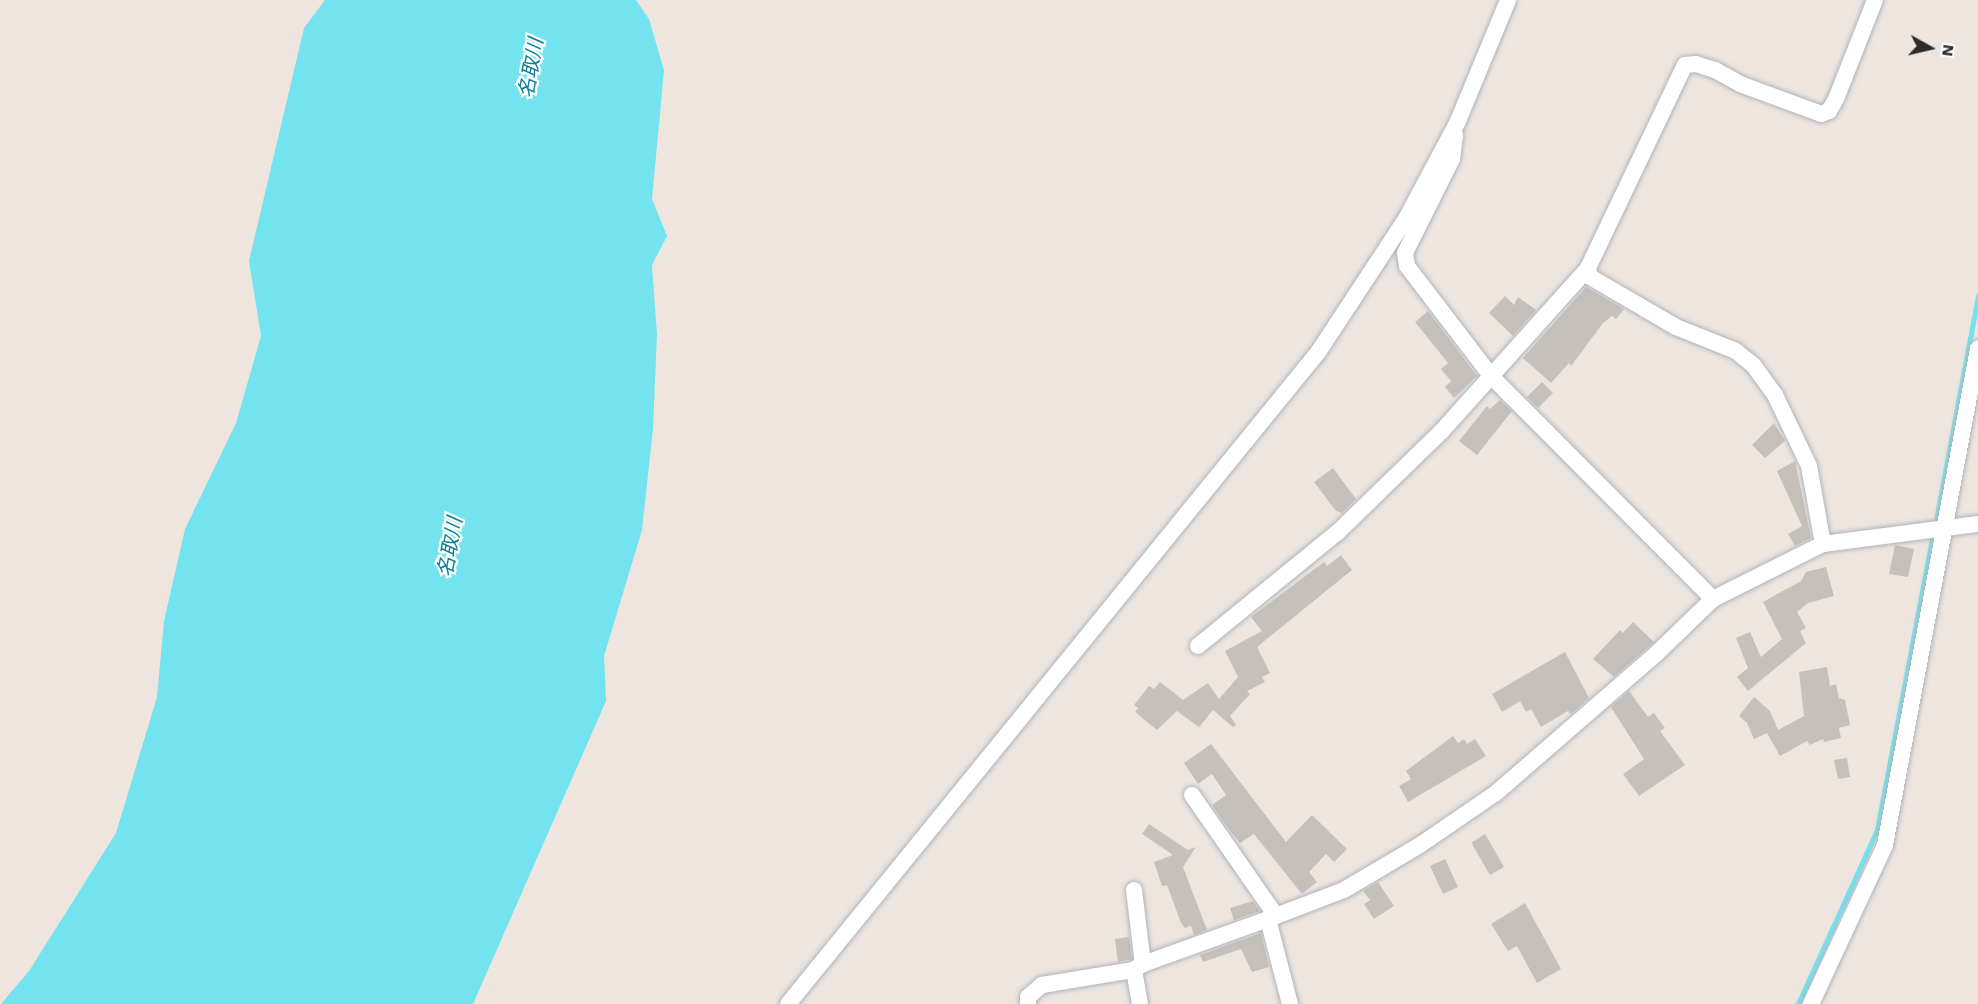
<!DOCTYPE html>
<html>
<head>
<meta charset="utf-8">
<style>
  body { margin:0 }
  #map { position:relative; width:1978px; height:1004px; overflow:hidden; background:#eee5df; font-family:"Work Sans","Noto Sans JP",sans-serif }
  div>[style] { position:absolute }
  .water>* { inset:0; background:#73e3ef }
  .stream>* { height:4.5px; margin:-2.25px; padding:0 2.25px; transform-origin:2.25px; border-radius:2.25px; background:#73e3ef }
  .building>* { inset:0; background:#c6c0ba }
  .roads { filter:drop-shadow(0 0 2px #afb4bc) drop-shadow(0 0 2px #afb4bc) }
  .street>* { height:16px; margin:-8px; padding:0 8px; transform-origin:8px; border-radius:8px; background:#fff }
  span { translate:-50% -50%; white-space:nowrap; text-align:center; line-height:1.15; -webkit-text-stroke:4.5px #fff; paint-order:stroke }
  .water-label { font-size:20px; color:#0e8098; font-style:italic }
  .north { position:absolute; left:1900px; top:18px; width:60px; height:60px; -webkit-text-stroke:4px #fff; paint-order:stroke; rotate:98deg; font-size:16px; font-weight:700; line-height:24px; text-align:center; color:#2c2c2c }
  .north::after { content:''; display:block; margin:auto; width:21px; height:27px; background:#2c2c2c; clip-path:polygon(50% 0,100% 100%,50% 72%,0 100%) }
</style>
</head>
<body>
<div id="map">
  <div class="water">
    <i style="clip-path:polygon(325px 0,636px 0,649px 19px,664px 70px,652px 199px,667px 236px,652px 265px,657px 334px,653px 429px,642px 530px,604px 656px,606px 701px,473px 1004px,1px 1004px,29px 971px,116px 833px,157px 697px,164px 621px,185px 529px,236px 423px,261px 336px,249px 261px,304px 28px)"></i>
  </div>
  <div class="stream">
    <i style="left:1935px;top:526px;width:234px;rotate:-79.4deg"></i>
    <i style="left:1798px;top:1004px;width:191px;rotate:-65.6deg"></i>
    <i style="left:1877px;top:830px;width:301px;rotate:-79.3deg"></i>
  </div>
  <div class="building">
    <i style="clip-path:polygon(1586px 287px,1624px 309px,1616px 319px,1612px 316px,1603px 323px,1571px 366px,1569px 363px,1551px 383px,1523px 358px)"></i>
    <i style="clip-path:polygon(1505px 296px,1514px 305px,1518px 297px,1536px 310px,1513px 336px,1489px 313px)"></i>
    <i style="clip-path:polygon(1428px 311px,1477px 376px,1454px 398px,1445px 387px,1451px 381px,1441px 369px,1448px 363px,1415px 322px)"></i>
    <i style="clip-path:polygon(1542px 382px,1553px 393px,1538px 408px,1527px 397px)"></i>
    <i style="clip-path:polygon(1500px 400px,1512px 411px,1477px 455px,1459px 441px,1487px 406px,1490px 409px)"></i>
    <i style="clip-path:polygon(1774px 423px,1785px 441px,1765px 458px,1752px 445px)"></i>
    <i style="clip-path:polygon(1795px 461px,1811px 538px,1795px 546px,1788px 534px,1802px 526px,1777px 471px)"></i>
    <i style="clip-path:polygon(1333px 468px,1356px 499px,1342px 513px,1336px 511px,1314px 482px)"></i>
    <i style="clip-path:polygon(1895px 545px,1914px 549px,1908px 577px,1889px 574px)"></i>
    <i style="clip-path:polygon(1341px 555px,1352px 570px,1257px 647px,1270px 673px,1262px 677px,1265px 682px,1247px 691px,1250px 694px,1230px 716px,1236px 725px,1233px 727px,1213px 710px,1199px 727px,1177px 711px,1157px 730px,1135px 712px,1138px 708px,1134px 705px,1149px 686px,1154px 689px,1160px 682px,1183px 700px,1208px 683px,1219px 699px,1238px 677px,1225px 651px,1262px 631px,1251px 617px,1324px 562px,1327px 566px)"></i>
    <i style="clip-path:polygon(1826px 567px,1834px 596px,1808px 603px,1797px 612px,1806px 628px,1800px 631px,1806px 643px,1748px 691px,1737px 677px,1748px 668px,1736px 638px,1750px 632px,1761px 657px,1782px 639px,1763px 602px,1801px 581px,1806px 572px)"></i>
    <i style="clip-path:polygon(1633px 622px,1654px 642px,1614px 677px,1593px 659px,1620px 630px,1623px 633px)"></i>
    <i style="clip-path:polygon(1565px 652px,1589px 698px,1571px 714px,1568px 711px,1541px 727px,1531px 709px,1526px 712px,1520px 701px,1502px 712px,1492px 694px)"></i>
    <i style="clip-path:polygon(1827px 667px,1830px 686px,1836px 684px,1839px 698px,1845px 700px,1850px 725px,1839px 728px,1841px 738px,1824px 742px,1823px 739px,1810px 745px,1807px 741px,1780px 756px,1767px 733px,1754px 739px,1747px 723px,1739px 716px,1754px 697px,1770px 711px,1778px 730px,1804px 716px,1799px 672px)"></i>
    <i style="clip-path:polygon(1629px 691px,1648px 717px,1654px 713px,1665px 728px,1660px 731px,1685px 765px,1639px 796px,1623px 774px,1644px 759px,1611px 707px)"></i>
    <i style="clip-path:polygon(1453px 736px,1458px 743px,1464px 739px,1467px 744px,1475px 739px,1486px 756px,1408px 802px,1399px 786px,1411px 779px,1406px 771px)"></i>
    <i style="clip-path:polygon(1211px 744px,1286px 842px,1312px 815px,1347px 849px,1334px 862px,1326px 854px,1309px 872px,1317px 882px,1302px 894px,1254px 834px,1240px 843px,1225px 824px,1212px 805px,1226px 795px,1212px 774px,1198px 784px,1184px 763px)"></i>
    <i style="clip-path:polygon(1847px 758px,1850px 777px,1838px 779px,1834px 760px)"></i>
    <i style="clip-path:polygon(1149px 824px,1188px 850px,1196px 847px,1183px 867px,1207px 930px,1194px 935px,1191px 926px,1185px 928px,1181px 923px,1167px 885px,1162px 886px,1154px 862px,1173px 855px,1142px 834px)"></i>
    <i style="clip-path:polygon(1485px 834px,1504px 867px,1490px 875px,1473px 846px,1472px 842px)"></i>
    <i style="clip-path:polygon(1445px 859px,1458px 887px,1443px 894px,1430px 866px)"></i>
    <i style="clip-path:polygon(1378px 882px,1394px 906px,1374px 919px,1364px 904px,1370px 900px,1363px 891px)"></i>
    <i style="clip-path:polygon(1253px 901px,1260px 911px,1234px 920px,1230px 908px)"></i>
    <i style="clip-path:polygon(1525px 903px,1561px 969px,1537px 983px,1517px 946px,1508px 951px,1491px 924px)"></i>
    <i style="clip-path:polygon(1261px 933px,1269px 967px,1252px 972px,1241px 949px,1203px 962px,1200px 955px)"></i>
    <i style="clip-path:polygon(1129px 937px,1132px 959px,1118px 962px,1115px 939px)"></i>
  </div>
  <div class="roads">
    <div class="street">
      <i style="left:1455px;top:135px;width:24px;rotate:97deg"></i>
      <i style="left:1452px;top:159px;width:105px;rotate:116.6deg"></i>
      <i style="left:1405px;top:253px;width:13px;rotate:81deg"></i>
      <i style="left:1407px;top:266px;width:138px;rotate:52.6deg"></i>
      <i style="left:1491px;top:376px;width:315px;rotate:45.1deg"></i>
      <i style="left:1823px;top:544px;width:79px;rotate:-100.2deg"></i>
      <i style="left:1809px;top:466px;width:79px;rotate:-115.6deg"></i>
      <i style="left:1775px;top:395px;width:37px;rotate:-126deg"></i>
      <i style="left:1753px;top:365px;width:22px;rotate:-141deg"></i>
      <i style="left:1736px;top:351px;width:65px;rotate:-158.2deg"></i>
      <i style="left:1676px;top:327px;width:99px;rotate:-149.8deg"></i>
      <i style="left:1590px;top:277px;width:9px;rotate:-103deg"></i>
      <i style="left:1588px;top:268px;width:225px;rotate:-64.5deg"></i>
      <i style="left:1685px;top:65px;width:11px;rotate:-5deg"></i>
      <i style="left:1696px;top:64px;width:20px;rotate:18deg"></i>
      <i style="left:1715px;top:70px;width:29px;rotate:29deg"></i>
      <i style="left:1740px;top:84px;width:86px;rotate:20.3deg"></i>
      <i style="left:1821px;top:114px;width:9px;rotate:-21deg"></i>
      <i style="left:1829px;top:111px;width:14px;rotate:-60deg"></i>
      <i style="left:1836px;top:99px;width:106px;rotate:-68.5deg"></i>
      <i style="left:1198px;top:646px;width:181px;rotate:-39.2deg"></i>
      <i style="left:1338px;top:532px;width:144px;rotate:-44.2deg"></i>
      <i style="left:1441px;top:432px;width:220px;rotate:-48.1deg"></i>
      <i style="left:1192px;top:795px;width:147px;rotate:55.2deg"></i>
      <i style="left:1134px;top:890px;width:75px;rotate:83.1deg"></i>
      <i style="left:1143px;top:964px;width:133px;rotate:-19.8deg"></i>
      <i style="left:1268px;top:919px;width:88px;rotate:75.5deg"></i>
      <i style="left:1268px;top:919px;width:81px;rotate:-20.9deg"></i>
      <i style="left:1344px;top:890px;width:88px;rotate:-30.6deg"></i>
      <i style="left:1420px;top:845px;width:92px;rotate:-34.4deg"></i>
      <i style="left:1496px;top:793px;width:212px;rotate:-41deg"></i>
      <i style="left:1656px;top:654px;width:79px;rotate:-44deg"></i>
      <i style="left:1713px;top:599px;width:123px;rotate:-26.6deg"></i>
      <i style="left:1823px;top:544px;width:156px;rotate:-7.4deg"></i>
      <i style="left:788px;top:1004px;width:842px;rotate:-50.88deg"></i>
      <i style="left:1319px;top:351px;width:160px;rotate:-56.7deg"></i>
      <i style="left:1407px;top:217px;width:109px;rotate:-62deg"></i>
      <i style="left:1458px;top:121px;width:131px;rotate:-67.5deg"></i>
      <i style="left:1028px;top:1004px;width:7px;rotate:-90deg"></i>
      <i style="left:1028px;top:997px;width:18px;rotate:-41deg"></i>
      <i style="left:1042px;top:985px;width:93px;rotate:-9.3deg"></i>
      <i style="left:1140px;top:1004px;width:35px;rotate:-100deg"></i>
      <i style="left:1134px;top:970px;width:10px;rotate:-37deg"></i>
      <i style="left:1811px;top:1004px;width:175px;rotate:-65deg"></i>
      <i style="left:1885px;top:845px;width:505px;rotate:-79.38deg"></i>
    </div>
  </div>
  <div class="water-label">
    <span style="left:531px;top:68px;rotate:-80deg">名取川</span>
    <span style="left:450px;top:547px;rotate:-80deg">名取川</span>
  </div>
  <div class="north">N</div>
</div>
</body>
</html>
